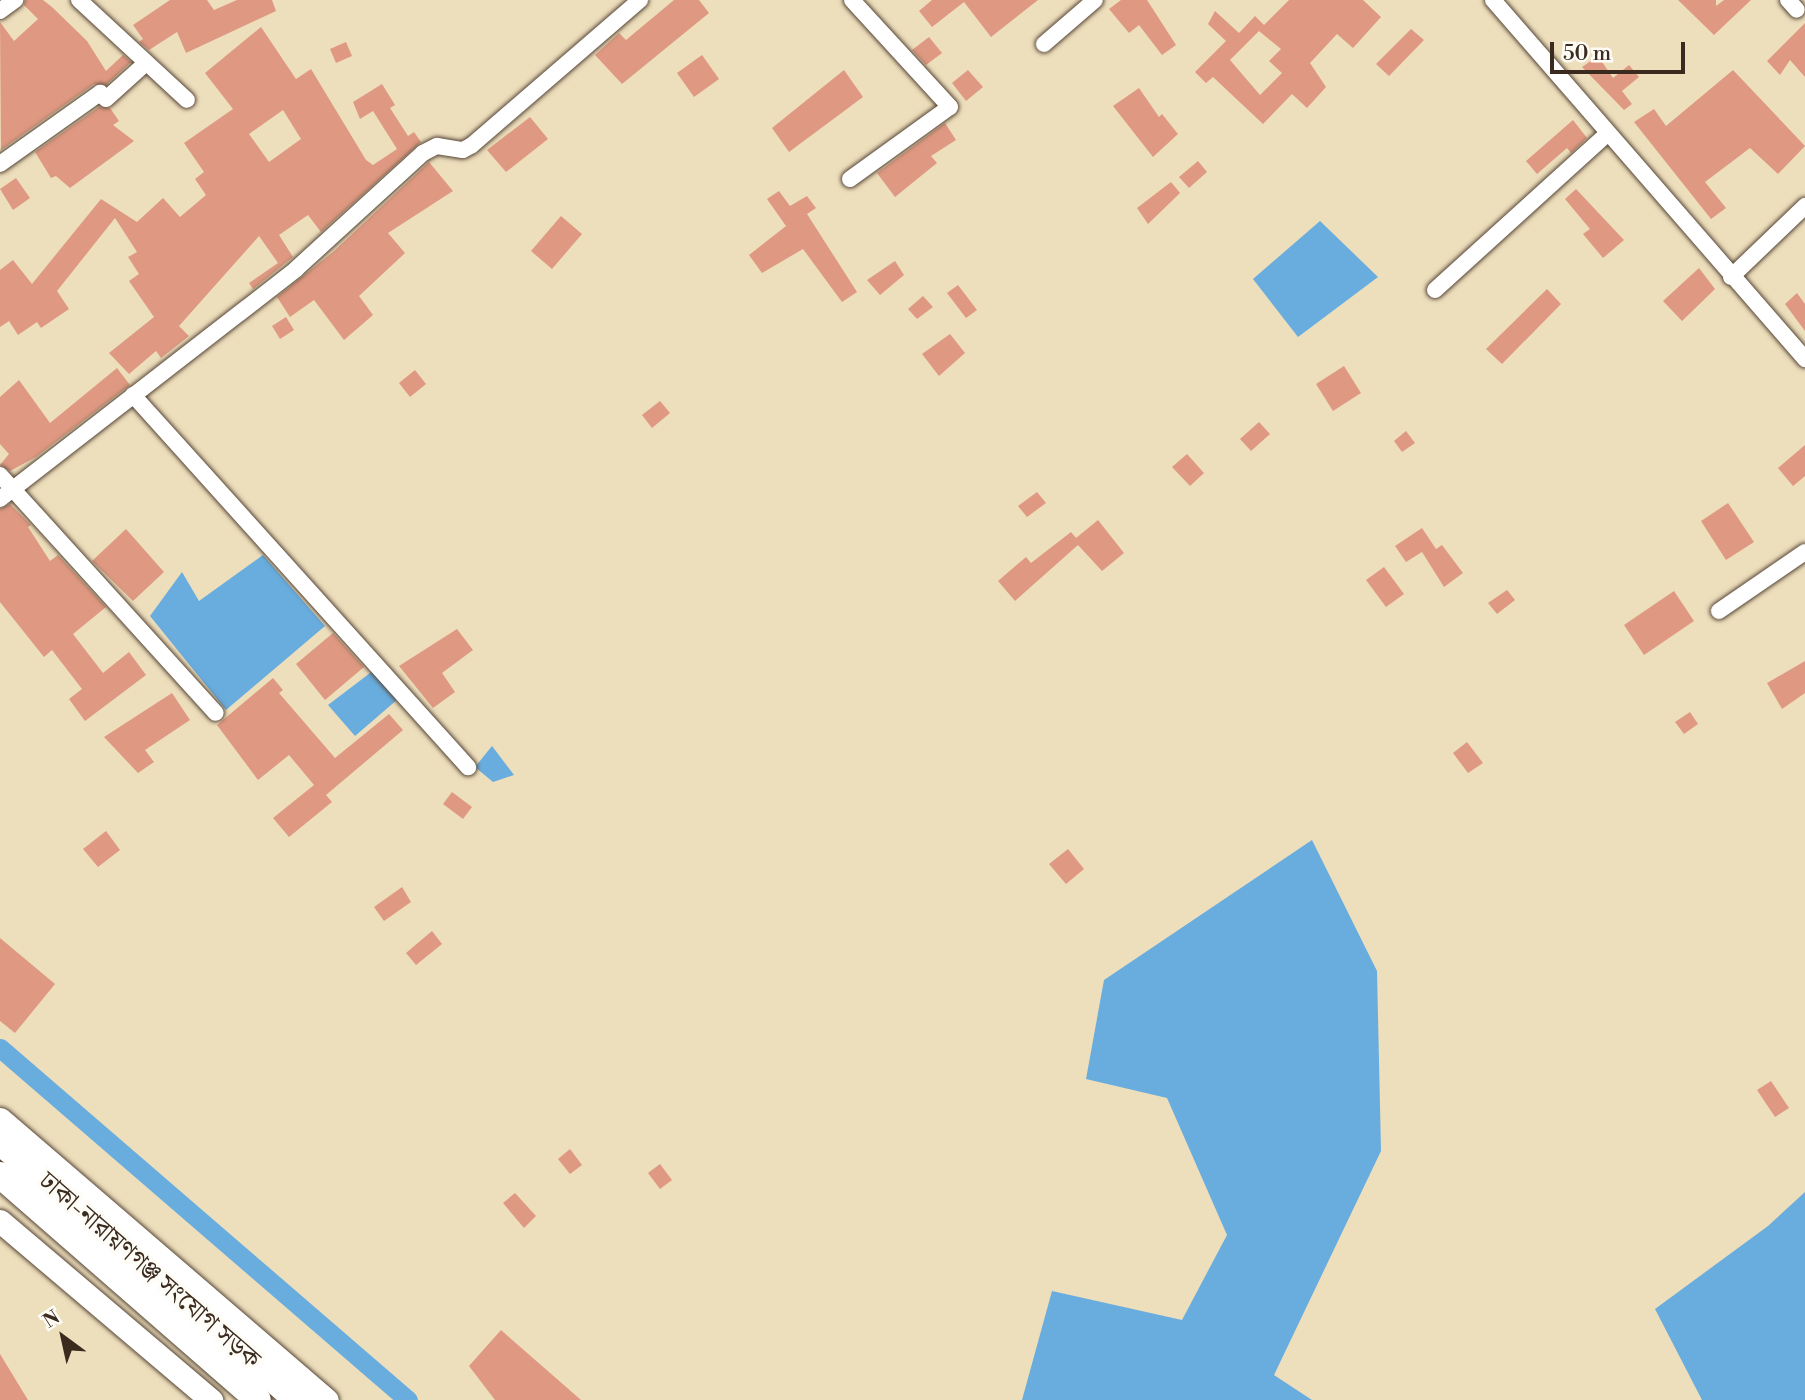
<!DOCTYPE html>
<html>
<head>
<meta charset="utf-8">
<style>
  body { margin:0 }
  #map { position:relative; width:1805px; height:1400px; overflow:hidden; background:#eddebc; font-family:"Libre Bodoni","Noto Serif Bengali",serif }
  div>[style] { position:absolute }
  .water>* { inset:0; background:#69adde }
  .canal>* { height:19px; margin:-9.5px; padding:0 9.5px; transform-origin:9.5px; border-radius:9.5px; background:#69adde }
  .building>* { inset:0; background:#df9982 }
  .roads { filter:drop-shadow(0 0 2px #564536) drop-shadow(0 0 2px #564536) }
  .street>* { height:16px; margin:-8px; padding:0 8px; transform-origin:8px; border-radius:8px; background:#fff }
  .secondary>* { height:23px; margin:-11.5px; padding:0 11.5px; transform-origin:11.5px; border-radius:11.5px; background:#fff }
  .primary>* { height:26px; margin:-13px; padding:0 13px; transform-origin:13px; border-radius:13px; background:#fff }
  span { translate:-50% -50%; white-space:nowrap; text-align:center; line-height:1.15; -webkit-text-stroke:7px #fdfcf7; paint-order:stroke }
  .street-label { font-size:26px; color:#3b2a1e }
  .north { position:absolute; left:28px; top:1302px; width:70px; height:70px; -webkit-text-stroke:5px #fdfcf7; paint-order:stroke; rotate:327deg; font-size:19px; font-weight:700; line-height:28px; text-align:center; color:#3b2a1e }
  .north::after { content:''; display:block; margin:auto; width:24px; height:32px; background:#3b2a1e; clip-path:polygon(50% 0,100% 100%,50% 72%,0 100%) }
  .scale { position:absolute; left:1550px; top:42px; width:135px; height:32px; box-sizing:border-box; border:4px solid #3b2a1e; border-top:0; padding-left:9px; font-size:21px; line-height:24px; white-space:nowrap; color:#3b2a1e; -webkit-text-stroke:5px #fdfcf7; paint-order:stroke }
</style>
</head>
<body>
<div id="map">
  <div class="water">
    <i style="clip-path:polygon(1320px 221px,1378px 277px,1298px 337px,1253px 279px)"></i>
    <i style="clip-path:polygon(263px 555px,325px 626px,226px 710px,150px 616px,182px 572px,199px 601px)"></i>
    <i style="clip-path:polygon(374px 670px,398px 699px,355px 736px,328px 705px)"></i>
    <i style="clip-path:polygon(492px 746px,514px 775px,493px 782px,475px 767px)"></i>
    <i style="clip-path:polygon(1312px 840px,1377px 971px,1381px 1151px,1274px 1375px,1312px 1400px,1022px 1400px,1052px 1291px,1182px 1320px,1227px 1235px,1167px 1098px,1086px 1079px,1104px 980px)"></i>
    <i style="clip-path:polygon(1805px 1192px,1805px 1400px,1702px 1400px,1655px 1309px,1768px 1226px)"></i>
  </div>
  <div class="canal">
    <i style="left:0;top:1048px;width:539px;rotate:40.79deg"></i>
  </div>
  <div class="building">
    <i style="clip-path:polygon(25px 0,43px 0,52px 7px,87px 41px,106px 71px,123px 55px,131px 62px,106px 85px,94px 84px,1px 150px,0 22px,14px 41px,38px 19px,24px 5px)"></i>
    <i style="clip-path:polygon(170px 0,207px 0,214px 10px,237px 0,272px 0,276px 11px,186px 53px,177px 32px,149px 50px,139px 42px,143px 39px,133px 25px)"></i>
    <i style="clip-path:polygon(674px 0,699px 0,709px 13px,622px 84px,595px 55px,619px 33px,626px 40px)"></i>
    <i style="clip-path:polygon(932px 0,1038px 0,991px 37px,964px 2px,932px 27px,919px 11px)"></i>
    <i style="clip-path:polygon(1121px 0,1147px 0,1176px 45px,1162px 55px,1139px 25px,1129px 33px,1109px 9px)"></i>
    <i style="clip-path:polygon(evenodd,1289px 0,1363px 0,1381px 17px,1353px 48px,1337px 34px,1310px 63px,1326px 87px,1307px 108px,1292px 94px,1263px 124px,1213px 77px,1206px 83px,1195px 72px,1226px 41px,1208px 24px,1215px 11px,1239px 33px,1255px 16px,1264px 25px,1289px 0,1259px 31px,1281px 49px,1269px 61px,1282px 73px,1260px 95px,1230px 60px,1259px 31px)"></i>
    <i style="clip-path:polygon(1678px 0,1716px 0,1716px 6px,1724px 0,1751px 0,1714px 35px)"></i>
    <i style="clip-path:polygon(1805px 23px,1805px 77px,1790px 60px,1780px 75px,1767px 61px)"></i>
    <i style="clip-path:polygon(evenodd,261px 27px,296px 79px,311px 69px,366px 160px,373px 165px,397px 149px,373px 111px,360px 119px,353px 102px,382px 84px,395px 105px,390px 108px,408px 136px,414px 132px,421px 142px,321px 232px,308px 215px,279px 235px,293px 257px,253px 289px,249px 283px,278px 263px,259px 236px,179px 326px,189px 336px,161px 358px,156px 351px,129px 374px,109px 353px,154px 317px,129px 281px,139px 274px,128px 257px,137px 252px,115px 218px,57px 291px,69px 309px,41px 328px,37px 322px,18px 335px,9px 321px,0 327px,0 270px,13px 260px,32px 284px,101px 199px,137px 222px,163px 198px,180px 217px,206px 195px,195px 179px,204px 172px,184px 143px,233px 109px,205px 73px,261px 27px,283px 110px,301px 139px,269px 162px,249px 134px,283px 110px)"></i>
    <i style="clip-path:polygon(1411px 29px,1424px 40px,1389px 76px,1376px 64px)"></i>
    <i style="clip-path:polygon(929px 37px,942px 53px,926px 65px,912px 50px)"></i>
    <i style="clip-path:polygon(346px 42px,352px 56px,336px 63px,330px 49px)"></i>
    <i style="clip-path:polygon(702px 55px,719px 79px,694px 97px,677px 73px)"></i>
    <i style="clip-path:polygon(1598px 56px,1613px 78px,1629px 65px,1639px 77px,1622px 91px,1632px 104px,1624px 110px,1582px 67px)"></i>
    <i style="clip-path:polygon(844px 70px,863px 97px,789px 152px,772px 128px)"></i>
    <i style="clip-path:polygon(968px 70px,983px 87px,966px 101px,952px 83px)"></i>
    <i style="clip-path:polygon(1733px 70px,1805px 146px,1778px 174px,1750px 148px,1705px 182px,1726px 208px,1711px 219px,1634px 122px,1654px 109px,1666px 126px)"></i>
    <i style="clip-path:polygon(1139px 88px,1159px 117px,1162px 114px,1178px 134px,1153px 157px,1113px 106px)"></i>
    <i style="clip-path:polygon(99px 107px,110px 108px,119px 121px,113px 125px,134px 141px,70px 188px,56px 176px,51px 178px,35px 152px)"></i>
    <i style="clip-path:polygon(530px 117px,548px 139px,506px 172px,487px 150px)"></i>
    <i style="clip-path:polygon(1573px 120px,1587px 138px,1571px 153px,1567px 148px,1537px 174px,1526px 161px)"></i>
    <i style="clip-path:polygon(945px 123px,956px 140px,931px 156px,937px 163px,895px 197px,877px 173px)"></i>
    <i style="clip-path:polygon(1198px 161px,1207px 172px,1189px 188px,1179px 177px)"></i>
    <i style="clip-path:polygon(429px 162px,453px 191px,388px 233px,405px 253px,359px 296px,373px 315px,344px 340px,314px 300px,290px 317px,277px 297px,333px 252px)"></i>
    <i style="clip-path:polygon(16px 178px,30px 198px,13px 210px,0 189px)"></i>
    <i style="clip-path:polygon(1171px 182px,1180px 193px,1148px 224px,1137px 208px)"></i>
    <i style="clip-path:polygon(1576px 189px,1624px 240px,1603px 258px,1583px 234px,1590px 229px,1565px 199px)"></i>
    <i style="clip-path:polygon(779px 191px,790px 206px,807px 196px,816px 208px,807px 214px,857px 292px,842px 302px,803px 249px,762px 273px,749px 255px,786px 226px,767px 199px)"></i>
    <i style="clip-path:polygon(561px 216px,582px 234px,552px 269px,531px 251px)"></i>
    <i style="clip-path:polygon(895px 261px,904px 275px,880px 295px,867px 280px)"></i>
    <i style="clip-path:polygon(1699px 268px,1715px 289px,1682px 321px,1663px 301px)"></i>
    <i style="clip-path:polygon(958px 285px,977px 310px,966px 318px,947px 293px)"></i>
    <i style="clip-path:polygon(1547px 289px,1561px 304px,1502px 364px,1486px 349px)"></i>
    <i style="clip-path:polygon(1797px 293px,1805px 304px,1805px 331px,1785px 304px)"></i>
    <i style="clip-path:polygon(923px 296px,933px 307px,917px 319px,908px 309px)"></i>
    <i style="clip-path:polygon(286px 317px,294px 330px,280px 339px,272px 326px)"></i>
    <i style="clip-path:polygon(950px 334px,965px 353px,939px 376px,922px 354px)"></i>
    <i style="clip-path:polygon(1344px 366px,1361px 393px,1333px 411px,1316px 384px)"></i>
    <i style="clip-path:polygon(117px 368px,130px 385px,36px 457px,10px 471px,0 465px,9px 454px,0 444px,0 397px,19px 380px,50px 423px)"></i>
    <i style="clip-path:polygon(415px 370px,426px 384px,410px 397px,399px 383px)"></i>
    <i style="clip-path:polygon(660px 401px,670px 413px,652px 428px,642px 415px)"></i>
    <i style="clip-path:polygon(1259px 422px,1270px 434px,1251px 451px,1240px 439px)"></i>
    <i style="clip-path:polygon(1406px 431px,1415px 443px,1402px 452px,1394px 441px)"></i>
    <i style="clip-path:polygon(1805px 445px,1805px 476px,1793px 486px,1778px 468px)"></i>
    <i style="clip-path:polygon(1187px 454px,1204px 473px,1190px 486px,1172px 467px)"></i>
    <i style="clip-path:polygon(1037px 492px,1046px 503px,1027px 517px,1018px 506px)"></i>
    <i style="clip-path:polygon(1728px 503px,1754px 542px,1726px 560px,1701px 521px)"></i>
    <i style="clip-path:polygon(10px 504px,31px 525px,28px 527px,50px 561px,58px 555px,106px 607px,73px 634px,103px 673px,129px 652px,146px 675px,85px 721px,69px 699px,82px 689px,52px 650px,44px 657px,0 602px,0 509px)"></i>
    <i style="clip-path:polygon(1098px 520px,1124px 553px,1102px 571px,1078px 545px,1015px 601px,998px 581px,1026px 557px,1031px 563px,1071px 532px,1076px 538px)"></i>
    <i style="clip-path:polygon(1422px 528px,1436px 549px,1442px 545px,1463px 573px,1444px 587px,1422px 552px,1406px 562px,1395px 546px)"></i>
    <i style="clip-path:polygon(126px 529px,164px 572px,133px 601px,92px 561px)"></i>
    <i style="clip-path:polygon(1384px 567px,1404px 594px,1386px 607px,1366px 580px)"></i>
    <i style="clip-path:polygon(1507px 590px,1515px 600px,1497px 614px,1488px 603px)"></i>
    <i style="clip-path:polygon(1674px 591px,1694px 621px,1644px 655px,1624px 625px)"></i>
    <i style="clip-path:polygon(457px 629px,473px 650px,442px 673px,455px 692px,433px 708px,399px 666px)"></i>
    <i style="clip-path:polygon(333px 633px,364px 667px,325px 700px,296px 664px)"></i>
    <i style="clip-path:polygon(1805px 661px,1805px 693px,1782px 709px,1767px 683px)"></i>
    <i style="clip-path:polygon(273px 678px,283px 690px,279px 693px,335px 758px,389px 714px,403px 730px,326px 795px,332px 802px,289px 837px,273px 818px,314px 785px,289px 755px,258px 780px,217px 725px)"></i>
    <i style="clip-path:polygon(172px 693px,190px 720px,145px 750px,154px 762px,138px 773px,104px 737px)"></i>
    <i style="clip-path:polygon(1690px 712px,1698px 724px,1684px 734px,1675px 722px)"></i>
    <i style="clip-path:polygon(1467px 742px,1483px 763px,1468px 773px,1453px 753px)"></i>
    <i style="clip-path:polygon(452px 792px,472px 807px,463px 819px,443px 804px)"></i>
    <i style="clip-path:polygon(106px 831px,120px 850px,98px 867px,83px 849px)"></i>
    <i style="clip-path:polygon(1068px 849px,1084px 869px,1066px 884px,1049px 864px)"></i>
    <i style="clip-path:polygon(402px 887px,411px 902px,384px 921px,374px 907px)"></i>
    <i style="clip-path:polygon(432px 931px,442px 944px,416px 965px,406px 953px)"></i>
    <i style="clip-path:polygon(0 938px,55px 984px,15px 1033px,0 1021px)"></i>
    <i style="clip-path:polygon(1771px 1081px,1789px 1108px,1775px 1117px,1757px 1090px)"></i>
    <i style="clip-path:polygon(570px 1149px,582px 1165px,570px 1174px,558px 1159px)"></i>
    <i style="clip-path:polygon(660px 1164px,672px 1180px,660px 1189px,648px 1173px)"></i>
    <i style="clip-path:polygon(515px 1193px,536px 1216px,524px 1228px,503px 1203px)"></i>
    <i style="clip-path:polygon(501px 1330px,581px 1400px,495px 1400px,469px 1366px)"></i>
    <i style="clip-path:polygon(0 1354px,28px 1400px,0 1400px)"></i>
  </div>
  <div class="roads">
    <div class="street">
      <i style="left:79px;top:0;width:147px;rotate:42.8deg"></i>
      <i style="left:1493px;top:0;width:476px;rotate:49deg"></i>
      <i style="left:1788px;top:0;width:13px;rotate:48deg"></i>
      <i style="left:0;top:11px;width:19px;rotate:-36deg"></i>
      <i style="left:1044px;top:44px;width:67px;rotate:-40.8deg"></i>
      <i style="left:0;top:164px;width:123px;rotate:-35.4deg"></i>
      <i style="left:100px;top:93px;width:8px;rotate:45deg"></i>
      <i style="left:106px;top:99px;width:54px;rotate:-42deg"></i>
      <i style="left:850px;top:179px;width:123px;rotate:-35.8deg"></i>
      <i style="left:950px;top:107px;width:145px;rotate:-132.5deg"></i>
      <i style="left:1731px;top:277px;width:103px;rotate:-43.8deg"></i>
      <i style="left:1435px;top:290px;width:232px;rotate:-42.2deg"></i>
      <i style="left:133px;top:395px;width:501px;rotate:48deg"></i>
      <i style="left:0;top:475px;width:321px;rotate:47.8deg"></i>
      <i style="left:0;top:499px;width:375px;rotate:-37.8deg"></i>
      <i style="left:296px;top:269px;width:172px;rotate:-42.4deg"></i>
      <i style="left:423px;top:153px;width:16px;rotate:-27deg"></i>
      <i style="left:437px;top:146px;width:26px;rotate:9deg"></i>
      <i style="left:463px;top:150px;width:10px;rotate:-29deg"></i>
      <i style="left:472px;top:145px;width:222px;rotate:-40.8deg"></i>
      <i style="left:1719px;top:611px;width:104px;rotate:-34.5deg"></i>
    </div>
    <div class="secondary">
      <i style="left:0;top:1119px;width:431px;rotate:40.7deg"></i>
      <i style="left:0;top:1221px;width:277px;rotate:40.3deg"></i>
    </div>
    <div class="primary">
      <i style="left:0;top:1142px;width:393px;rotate:41deg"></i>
      <i style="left:0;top:1175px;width:342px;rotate:41.1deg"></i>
    </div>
  </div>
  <div class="street-label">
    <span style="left:149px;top:1271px;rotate:41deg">ঢাকা-নারায়ণগঞ্জ সংযোগ সড়ক</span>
  </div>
  <div class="north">N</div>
  <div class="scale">50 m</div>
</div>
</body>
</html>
